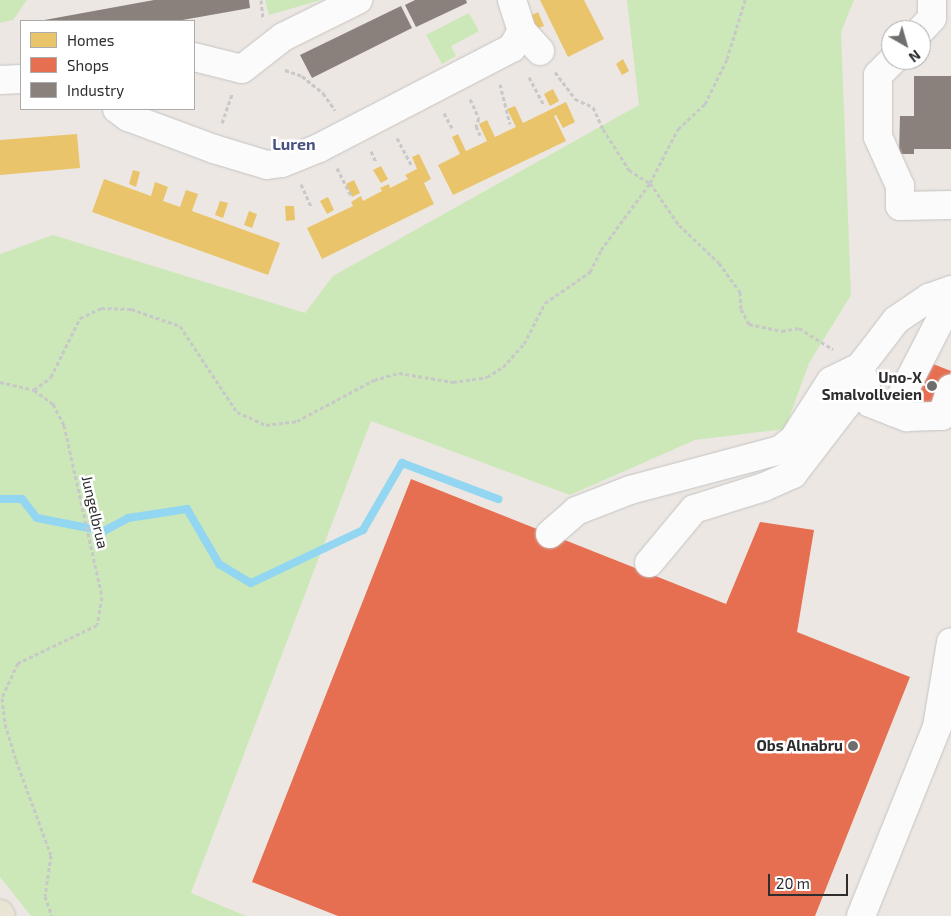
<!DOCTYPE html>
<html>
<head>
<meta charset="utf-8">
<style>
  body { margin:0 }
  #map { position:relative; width:951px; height:916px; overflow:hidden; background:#ece7e2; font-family:"Exo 2",sans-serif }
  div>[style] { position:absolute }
  .green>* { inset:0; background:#cce8b9 }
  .homes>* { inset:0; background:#e9c46a }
  .shops>* { inset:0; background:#e76f51 }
  .industry>* { inset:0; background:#8a817c }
  .stream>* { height:8px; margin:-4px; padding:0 4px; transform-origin:4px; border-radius:4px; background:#92d6f1 }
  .path>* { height:3px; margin-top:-1.5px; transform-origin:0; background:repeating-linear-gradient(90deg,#c8c8c8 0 4px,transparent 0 6.5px) }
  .roads { filter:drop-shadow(0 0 1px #c5c3c3) drop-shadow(0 0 1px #c5c3c3) }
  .minor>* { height:28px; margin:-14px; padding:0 14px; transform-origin:14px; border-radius:14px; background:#fcfbfb }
  .major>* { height:28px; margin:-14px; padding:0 14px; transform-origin:14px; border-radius:14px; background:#e9e4d4 }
  .dots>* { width:14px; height:14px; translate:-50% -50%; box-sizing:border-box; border:2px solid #fff; border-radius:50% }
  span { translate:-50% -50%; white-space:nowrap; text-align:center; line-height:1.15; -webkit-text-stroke:5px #fff; paint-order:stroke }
  .poi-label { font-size:15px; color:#2d2d2d; font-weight:700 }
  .right { translate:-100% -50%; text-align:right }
  .street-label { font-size:15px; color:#2d2d2d }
  .neighbourhood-label { font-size:16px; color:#495281; font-weight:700 }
  .legend { position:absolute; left:20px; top:20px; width:175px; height:90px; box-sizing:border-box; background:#fff; border:1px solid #ababab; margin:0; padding:6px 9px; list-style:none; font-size:15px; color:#2d2d2d }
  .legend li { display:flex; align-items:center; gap:10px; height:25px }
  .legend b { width:25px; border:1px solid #ababab }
  .north { position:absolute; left:881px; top:20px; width:50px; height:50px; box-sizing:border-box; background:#fff; border:1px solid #ababab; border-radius:50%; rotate:142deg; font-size:14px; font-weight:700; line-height:20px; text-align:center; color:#2d2d2d }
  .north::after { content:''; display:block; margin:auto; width:18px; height:22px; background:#706e6c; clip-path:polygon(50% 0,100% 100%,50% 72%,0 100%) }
  .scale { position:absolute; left:768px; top:874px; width:80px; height:22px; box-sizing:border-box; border:2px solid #2d2d2d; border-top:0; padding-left:6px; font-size:15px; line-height:18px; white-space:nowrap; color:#2d2d2d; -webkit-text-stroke:4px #fff; paint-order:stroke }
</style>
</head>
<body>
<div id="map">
  <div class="green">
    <i style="clip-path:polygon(0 0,27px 0,13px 20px,0 23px)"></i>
    <i style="clip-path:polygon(265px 0,321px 0,269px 15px)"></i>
    <i style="clip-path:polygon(627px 0,854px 0,841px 32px,851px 295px,809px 363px,785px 429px,695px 440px,570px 495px,371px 421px,191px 893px,246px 916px,31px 916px,0 877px,0 254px,53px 235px,305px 313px,333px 276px,639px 105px)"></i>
    <i style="clip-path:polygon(469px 13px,479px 31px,451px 46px,456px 56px,442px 64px,426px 35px)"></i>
  </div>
  <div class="homes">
    <i style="clip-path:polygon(540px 0,584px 0,604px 39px,568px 57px)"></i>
    <i style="clip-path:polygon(538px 12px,544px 26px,536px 29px,530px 16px)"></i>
    <i style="clip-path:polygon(623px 59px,629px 71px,622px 75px,616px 64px)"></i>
    <i style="clip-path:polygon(553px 89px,559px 101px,550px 106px,544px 94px)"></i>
    <i style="clip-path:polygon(566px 102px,575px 122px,563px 128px,556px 115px,554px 116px,566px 141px,453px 195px,438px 165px,460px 154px,452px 137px,458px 134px,466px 151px,487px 141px,479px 124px,487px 120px,495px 137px,516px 127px,507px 109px,515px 106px,523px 123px)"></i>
    <i style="clip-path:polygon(77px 134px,80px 168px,0 175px,0 140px)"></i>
    <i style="clip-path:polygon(419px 154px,431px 179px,424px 183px,434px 204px,322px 259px,307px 228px,353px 206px,351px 202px,361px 196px,363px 201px,382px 191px,380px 188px,389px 184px,390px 188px,408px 179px,405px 175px,417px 169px,412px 157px)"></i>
    <i style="clip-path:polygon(381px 166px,388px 179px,381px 183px,373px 170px)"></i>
    <i style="clip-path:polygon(133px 170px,140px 172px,136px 187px,129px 184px)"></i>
    <i style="clip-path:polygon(104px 179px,151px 196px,155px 182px,168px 187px,163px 201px,180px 207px,186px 190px,198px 194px,192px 211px,280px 243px,268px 275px,92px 212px)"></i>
    <i style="clip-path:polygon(354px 180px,360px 193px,352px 197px,346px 184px)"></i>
    <i style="clip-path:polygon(328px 197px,334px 210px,327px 214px,320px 201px)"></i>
    <i style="clip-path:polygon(220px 201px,228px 203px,223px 218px,215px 215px)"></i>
    <i style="clip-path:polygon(285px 206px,294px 206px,295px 220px,286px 221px)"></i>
    <i style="clip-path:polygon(249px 211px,257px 214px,252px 228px,244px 225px)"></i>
  </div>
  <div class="shops">
    <i style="clip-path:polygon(928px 362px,951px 371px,938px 408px,914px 398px)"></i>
    <i style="clip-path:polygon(411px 479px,726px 604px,760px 522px,814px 530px,797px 632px,910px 677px,815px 916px,338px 916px,252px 882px)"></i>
  </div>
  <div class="industry">
    <i style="clip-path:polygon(154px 0,249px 0,250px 8px,177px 21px,39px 21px)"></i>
    <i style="clip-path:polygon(415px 0,466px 0,467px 3px,416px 27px,405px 5px)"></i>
    <i style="clip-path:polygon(401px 6px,412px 28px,312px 78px,300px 55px)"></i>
    <i style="clip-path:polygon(914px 76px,951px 76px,951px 149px,914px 149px,914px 154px,899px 154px,900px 116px,914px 116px)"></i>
  </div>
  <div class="stream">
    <i style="left:0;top:499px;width:22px"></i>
    <i style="left:22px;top:499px;width:24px;rotate:52deg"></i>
    <i style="left:37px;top:518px;width:68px;rotate:11deg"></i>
    <i style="left:104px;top:531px;width:27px;rotate:-28deg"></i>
    <i style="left:128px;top:518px;width:60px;rotate:-8.7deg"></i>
    <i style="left:187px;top:509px;width:64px;rotate:59.8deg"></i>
    <i style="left:219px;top:564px;width:37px;rotate:31deg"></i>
    <i style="left:251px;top:583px;width:124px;rotate:-25.3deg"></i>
    <i style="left:363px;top:530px;width:78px;rotate:-59.8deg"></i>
    <i style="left:402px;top:463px;width:103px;rotate:20.6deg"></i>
  </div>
  <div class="path">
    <i style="left:261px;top:0;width:19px;rotate:84deg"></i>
    <i style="left:285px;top:70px;width:18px;rotate:19deg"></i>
    <i style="left:302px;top:76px;width:27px;rotate:39deg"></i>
    <i style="left:323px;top:93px;width:21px;rotate:55deg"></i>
    <i style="left:555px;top:72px;width:34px;rotate:53deg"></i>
    <i style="left:575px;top:99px;width:20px;rotate:24deg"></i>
    <i style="left:593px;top:107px;width:24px;rotate:66deg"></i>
    <i style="left:603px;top:129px;width:49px;rotate:57.6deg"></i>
    <i style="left:629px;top:170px;width:25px;rotate:32deg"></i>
    <i style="left:650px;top:183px;width:51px;rotate:55.4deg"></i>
    <i style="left:679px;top:225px;width:55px;rotate:43.5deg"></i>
    <i style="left:719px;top:263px;width:36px;rotate:54deg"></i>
    <i style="left:740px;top:292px;width:17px;rotate:87deg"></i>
    <i style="left:741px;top:309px;width:17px;rotate:62deg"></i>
    <i style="left:749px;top:324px;width:34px;rotate:12deg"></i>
    <i style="left:782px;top:331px;width:17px;rotate:-10deg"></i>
    <i style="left:799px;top:328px;width:40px;rotate:32deg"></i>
    <i style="left:529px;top:77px;width:32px;rotate:62deg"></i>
    <i style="left:500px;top:84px;width:41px;rotate:76deg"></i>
    <i style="left:470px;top:99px;width:21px;rotate:65deg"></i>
    <i style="left:479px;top:118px;width:9px;rotate:111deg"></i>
    <i style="left:476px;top:126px;width:10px;rotate:66deg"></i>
    <i style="left:444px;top:113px;width:19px;rotate:62deg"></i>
    <i style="left:222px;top:123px;width:31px;rotate:-71deg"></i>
    <i style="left:397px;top:138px;width:32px;rotate:62deg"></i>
    <i style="left:371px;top:151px;width:12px;rotate:66deg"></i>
    <i style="left:337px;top:168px;width:30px;rotate:63deg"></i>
    <i style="left:301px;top:184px;width:24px;rotate:66deg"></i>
    <i style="left:0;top:382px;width:35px;rotate:13deg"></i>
    <i style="left:34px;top:390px;width:21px;rotate:-37deg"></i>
    <i style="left:51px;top:377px;width:66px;rotate:-63.8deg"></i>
    <i style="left:80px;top:318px;width:23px;rotate:-25deg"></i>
    <i style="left:101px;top:308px;width:30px;rotate:2deg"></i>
    <i style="left:131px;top:309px;width:52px;rotate:19.1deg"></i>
    <i style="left:180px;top:326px;width:103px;rotate:56.5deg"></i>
    <i style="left:237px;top:412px;width:32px;rotate:24deg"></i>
    <i style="left:266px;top:425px;width:31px;rotate:-7deg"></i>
    <i style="left:297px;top:421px;width:87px;rotate:-28deg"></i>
    <i style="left:374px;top:380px;width:26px;rotate:-16deg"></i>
    <i style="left:399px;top:373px;width:55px;rotate:9.5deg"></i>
    <i style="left:453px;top:382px;width:34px;rotate:-8deg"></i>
    <i style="left:487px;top:377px;width:19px;rotate:-32deg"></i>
    <i style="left:503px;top:367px;width:31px;rotate:-48deg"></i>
    <i style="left:524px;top:344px;width:46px;rotate:-62.9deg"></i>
    <i style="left:545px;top:303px;width:55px;rotate:-34.6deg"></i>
    <i style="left:590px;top:272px;width:25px;rotate:-63deg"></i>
    <i style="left:601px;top:250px;width:83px;rotate:-53.8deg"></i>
    <i style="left:650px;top:183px;width:61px;rotate:-62.6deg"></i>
    <i style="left:678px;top:129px;width:37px;rotate:-43deg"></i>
    <i style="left:705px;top:104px;width:50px;rotate:-63.9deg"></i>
    <i style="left:727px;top:59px;width:62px;rotate:-73deg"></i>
    <i style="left:34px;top:390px;width:24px;rotate:36deg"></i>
    <i style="left:53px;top:404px;width:24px;rotate:62deg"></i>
    <i style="left:64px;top:425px;width:176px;rotate:77.5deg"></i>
    <i style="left:102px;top:597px;width:28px;rotate:100deg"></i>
    <i style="left:97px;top:625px;width:88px;rotate:154.3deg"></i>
    <i style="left:18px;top:663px;width:38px;rotate:115deg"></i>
    <i style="left:2px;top:698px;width:26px;rotate:83deg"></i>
    <i style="left:5px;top:724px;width:38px;rotate:73deg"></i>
    <i style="left:16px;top:760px;width:101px;rotate:69.8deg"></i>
    <i style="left:51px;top:855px;width:41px;rotate:98.3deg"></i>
    <i style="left:45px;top:896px;width:21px;rotate:71deg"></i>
  </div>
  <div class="roads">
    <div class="minor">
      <i style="left:921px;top:30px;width:16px;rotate:-47deg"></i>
      <i style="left:932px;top:18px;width:18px;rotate:-90deg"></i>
      <i style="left:522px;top:31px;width:27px;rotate:48deg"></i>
      <i style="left:194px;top:57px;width:49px;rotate:14deg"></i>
      <i style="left:242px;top:69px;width:52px;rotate:-38deg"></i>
      <i style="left:283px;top:37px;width:84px;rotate:-26.3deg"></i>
      <i style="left:893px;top:60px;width:21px;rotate:135deg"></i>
      <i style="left:878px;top:75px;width:62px;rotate:90deg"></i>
      <i style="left:878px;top:137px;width:54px;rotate:65.8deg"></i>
      <i style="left:900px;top:186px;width:20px;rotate:90deg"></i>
      <i style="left:900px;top:206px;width:51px;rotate:-1.1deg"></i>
      <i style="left:0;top:80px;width:21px;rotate:-3deg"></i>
      <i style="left:117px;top:109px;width:14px;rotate:36deg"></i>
      <i style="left:128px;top:117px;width:92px;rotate:20.4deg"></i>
      <i style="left:214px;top:149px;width:55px;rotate:16.8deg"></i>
      <i style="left:267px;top:165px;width:15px;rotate:-8deg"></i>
      <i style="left:282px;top:163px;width:40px;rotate:-22deg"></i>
      <i style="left:319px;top:148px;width:217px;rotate:-27.4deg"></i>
      <i style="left:512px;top:48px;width:20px;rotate:-60deg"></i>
      <i style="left:522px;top:31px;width:33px;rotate:-108deg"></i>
      <i style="left:860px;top:367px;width:37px;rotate:74deg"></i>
      <i style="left:870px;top:403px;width:40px;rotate:21deg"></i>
      <i style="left:907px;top:417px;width:35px;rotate:-2deg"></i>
      <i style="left:942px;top:416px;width:29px;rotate:-72deg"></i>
      <i style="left:893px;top:412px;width:116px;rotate:-62.8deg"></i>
      <i style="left:550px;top:534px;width:35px;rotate:-41deg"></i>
      <i style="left:576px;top:511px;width:58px;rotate:-21.3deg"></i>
      <i style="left:630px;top:490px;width:155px;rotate:-14.9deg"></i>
      <i style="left:780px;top:450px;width:16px;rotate:-38deg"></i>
      <i style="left:793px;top:440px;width:70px;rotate:-57.2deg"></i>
      <i style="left:831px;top:381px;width:32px;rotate:-26deg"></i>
      <i style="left:649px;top:563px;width:70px;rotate:-50.2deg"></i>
      <i style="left:694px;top:509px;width:73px;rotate:-17.4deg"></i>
      <i style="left:764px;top:487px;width:32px;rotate:-24deg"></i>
      <i style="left:793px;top:474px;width:88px;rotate:-52.4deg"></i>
      <i style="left:847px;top:404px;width:39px;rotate:-71deg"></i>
      <i style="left:860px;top:367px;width:59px;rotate:-52.5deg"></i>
      <i style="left:896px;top:320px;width:40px;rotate:-34deg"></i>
      <i style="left:929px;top:298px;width:23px;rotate:-20deg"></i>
      <i style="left:861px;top:916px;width:204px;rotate:-68.1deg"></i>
      <i style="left:937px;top:727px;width:86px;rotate:-80.6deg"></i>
    </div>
    <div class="major">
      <i style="left:0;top:914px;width:2px;rotate:63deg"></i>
    </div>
  </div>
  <div class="dots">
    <i style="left:932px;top:386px;background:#706e6c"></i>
    <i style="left:853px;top:746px;background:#706e6c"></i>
  </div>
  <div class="poi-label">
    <span class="right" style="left:922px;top:386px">Uno-X<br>Smalvollveien</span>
    <span class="right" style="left:843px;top:746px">Obs Alnabru</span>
  </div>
  <div class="street-label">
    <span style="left:95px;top:512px;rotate:77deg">Jungelbrua</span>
  </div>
  <div class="neighbourhood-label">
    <span style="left:294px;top:144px">Luren</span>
  </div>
  <ul class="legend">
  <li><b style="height:14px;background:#e9c46a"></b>Homes</li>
  <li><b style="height:14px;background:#e76f51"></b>Shops</li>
  <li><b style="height:14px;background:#8a817c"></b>Industry</li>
  </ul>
  <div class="north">N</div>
  <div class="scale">20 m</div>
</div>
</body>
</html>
